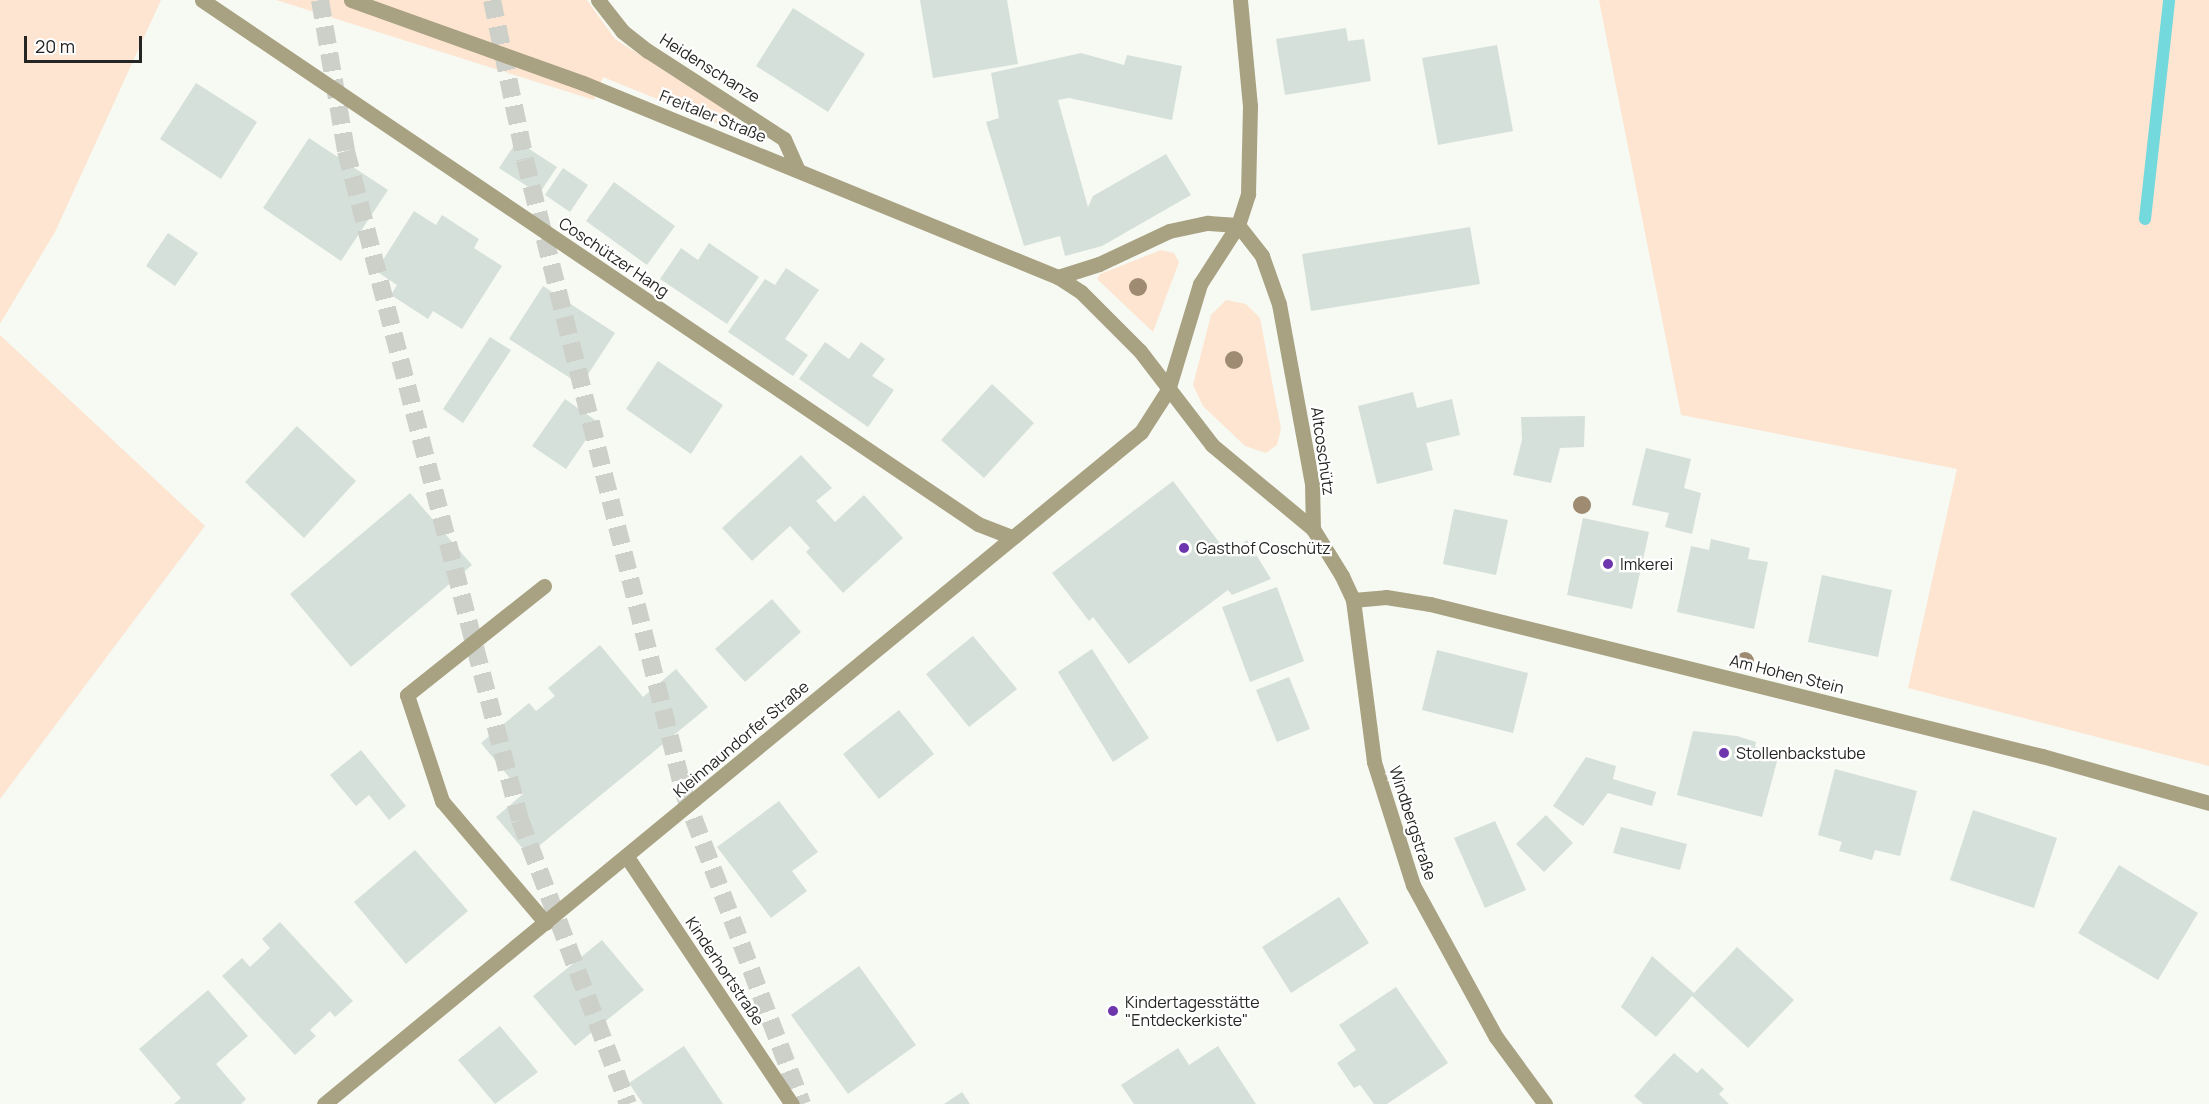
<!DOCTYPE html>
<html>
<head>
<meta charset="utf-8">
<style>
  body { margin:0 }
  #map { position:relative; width:2209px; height:1104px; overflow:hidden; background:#f6faf2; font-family:Manrope,sans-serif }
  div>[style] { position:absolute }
  .green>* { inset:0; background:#fde5d2 }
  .stream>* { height:12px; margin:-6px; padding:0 6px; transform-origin:6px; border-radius:6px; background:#73d9dc }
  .building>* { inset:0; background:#d6e0db }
  .motorway-tunnel>* { height:18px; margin-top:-9px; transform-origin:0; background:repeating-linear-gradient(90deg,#ccd0c9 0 18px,transparent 0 27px) }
  .service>* { height:15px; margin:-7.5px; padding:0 7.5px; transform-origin:7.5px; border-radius:7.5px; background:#a8a182 }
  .minor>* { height:15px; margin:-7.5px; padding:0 7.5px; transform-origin:7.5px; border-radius:7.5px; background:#a8a182 }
  .trees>* { width:18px; height:18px; margin:-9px; border-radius:50%; background:#9f8b72 }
  .dots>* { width:16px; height:16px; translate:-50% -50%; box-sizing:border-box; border:3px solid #fff; border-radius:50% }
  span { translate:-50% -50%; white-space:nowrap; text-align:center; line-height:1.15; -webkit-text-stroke:4.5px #fff; paint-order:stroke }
  .street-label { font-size:16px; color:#252623 }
  .poi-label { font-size:16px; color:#252623 }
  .left { translate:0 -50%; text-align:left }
  .scale { position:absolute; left:24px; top:36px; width:118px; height:27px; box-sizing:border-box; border:3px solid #252623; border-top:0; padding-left:8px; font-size:18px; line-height:21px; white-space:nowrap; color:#252623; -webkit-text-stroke:4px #fff; paint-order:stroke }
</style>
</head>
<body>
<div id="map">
  <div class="green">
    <i style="clip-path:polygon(0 0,161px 0,55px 232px,0 324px)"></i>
    <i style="clip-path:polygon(276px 0,587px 0,615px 39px,730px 112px,747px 130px,741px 133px,603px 77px,594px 100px)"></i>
    <i style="clip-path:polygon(1599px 0,2209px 0,2209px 766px,1908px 688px,1957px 469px,1681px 415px)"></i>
    <i style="clip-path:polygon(1161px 250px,1174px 253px,1179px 262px,1153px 332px,1097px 279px,1100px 274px)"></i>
    <i style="clip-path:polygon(1226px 300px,1246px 304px,1260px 318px,1281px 429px,1277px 445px,1266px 453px,1245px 446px,1203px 406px,1193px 385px,1211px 315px)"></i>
    <i style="clip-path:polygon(0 335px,205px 526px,0 799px)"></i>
  </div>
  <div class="stream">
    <i style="left:2145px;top:219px;width:220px;rotate:-83.7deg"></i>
  </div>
  <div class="building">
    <i style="clip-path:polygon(920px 0,1007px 0,1018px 64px,933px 78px)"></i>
    <i style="clip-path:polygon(793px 8px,865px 54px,828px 112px,756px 66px)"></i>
    <i style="clip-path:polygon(1346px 28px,1348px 41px,1364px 39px,1371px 81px,1285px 95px,1276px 39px)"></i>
    <i style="clip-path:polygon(1497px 45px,1513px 131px,1438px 145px,1422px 58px)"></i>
    <i style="clip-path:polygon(1081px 53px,1124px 65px,1127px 55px,1182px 66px,1172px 120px,1069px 98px,1058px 100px,1088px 207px,1093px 196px,1166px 154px,1191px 195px,1102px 246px,1065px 256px,1060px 236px,1024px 246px,986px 122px,999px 118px,991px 73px)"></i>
    <i style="clip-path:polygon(196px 83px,257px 122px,221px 179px,160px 139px)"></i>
    <i style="clip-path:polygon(309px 138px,388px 190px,341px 261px,263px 208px)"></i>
    <i style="clip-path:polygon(517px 141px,557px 167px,539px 194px,499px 168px)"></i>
    <i style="clip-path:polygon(563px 168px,588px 185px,570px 212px,545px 195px)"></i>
    <i style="clip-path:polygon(614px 182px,675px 226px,647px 265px,586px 221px)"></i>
    <i style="clip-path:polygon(414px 211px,436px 225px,442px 215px,479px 239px,474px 248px,502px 266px,462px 329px,433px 311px,428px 319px,391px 295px,397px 285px,376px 271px)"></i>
    <i style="clip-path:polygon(1470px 227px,1480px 284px,1311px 311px,1302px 254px)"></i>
    <i style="clip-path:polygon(168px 233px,198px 253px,175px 286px,146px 266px)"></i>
    <i style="clip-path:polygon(709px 243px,759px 277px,727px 324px,660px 279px,681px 248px,698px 260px)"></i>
    <i style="clip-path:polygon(786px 268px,819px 290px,785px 339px,808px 355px,793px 376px,728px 332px,765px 279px,775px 285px)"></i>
    <i style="clip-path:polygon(543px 286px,615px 333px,581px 385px,509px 339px)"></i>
    <i style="clip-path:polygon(490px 337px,511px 350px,463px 423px,443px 409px)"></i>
    <i style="clip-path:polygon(825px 342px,849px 359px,861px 342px,885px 359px,872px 376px,894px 390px,868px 427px,799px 379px)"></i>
    <i style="clip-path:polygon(658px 361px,723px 405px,691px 454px,626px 409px)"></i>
    <i style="clip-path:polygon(992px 384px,1034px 423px,984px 478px,941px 440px)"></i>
    <i style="clip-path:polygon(1413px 392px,1417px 408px,1452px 399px,1460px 435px,1426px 443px,1433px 470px,1377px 484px,1358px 406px)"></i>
    <i style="clip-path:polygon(565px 399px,598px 422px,566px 469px,532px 446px)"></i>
    <i style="clip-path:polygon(1585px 416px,1584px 447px,1560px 448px,1551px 483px,1513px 475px,1522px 440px,1521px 417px)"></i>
    <i style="clip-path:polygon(297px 426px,356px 481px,304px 538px,245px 482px)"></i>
    <i style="clip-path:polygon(1646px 448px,1691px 459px,1684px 488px,1701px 493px,1692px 534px,1665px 527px,1669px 513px,1632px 505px)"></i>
    <i style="clip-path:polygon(801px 455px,832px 488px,816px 501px,835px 522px,864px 495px,903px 538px,843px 593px,806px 552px,810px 548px,790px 526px,752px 561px,722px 528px)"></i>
    <i style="clip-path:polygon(1173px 481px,1228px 554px,1247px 540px,1271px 579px,1232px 595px,1228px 590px,1129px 664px,1093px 617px,1089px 621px,1052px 573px)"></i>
    <i style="clip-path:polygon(410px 493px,472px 565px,351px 667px,290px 594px)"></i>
    <i style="clip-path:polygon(1454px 509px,1508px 520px,1496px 575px,1443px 564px)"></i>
    <i style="clip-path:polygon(1583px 518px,1649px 532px,1632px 609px,1567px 595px)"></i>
    <i style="clip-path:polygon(1711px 539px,1750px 548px,1748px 559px,1768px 562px,1754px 629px,1677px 612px,1691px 546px,1709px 550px)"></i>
    <i style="clip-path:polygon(1822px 575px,1892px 590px,1878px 657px,1808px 642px)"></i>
    <i style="clip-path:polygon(1277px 587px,1304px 661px,1250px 682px,1222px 607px)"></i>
    <i style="clip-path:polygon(772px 599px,801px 632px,745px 682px,715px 649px)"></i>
    <i style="clip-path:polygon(973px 636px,1017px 689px,969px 727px,926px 674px)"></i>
    <i style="clip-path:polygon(600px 645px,643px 697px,676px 669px,708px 707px,528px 855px,496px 817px,523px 794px,481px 743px,529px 703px,536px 711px,555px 696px,548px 688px)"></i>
    <i style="clip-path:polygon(1092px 649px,1149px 738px,1113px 762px,1058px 672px)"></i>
    <i style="clip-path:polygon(1437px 650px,1528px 673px,1513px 733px,1422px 710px)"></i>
    <i style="clip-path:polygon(1289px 677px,1310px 729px,1277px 742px,1256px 690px)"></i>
    <i style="clip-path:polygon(899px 710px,934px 754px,879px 799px,843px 754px)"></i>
    <i style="clip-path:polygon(1693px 731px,1737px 736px,1756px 742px,1755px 747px,1779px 754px,1762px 817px,1677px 795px)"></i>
    <i style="clip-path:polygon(361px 750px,406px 806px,389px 820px,369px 795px,356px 806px,330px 775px)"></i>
    <i style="clip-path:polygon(1586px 757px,1616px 766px,1613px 779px,1656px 792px,1652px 806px,1608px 793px,1583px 826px,1553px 806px)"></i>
    <i style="clip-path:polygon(1835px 769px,1917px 791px,1900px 856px,1875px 850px,1872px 860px,1839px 851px,1842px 842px,1818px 835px)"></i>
    <i style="clip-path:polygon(779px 801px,818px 852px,792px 871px,807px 891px,771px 918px,717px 847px)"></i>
    <i style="clip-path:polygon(1973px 810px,2057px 838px,2034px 908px,1950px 880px)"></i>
    <i style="clip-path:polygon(1546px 815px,1573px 843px,1544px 872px,1516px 844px)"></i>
    <i style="clip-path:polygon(1495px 821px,1526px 890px,1485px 908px,1454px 838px)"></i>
    <i style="clip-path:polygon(1621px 827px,1687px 844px,1680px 870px,1613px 853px)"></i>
    <i style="clip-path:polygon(415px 850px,468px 911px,406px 964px,354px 902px)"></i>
    <i style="clip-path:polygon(2119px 865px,2198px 913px,2158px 980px,2078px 933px)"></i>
    <i style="clip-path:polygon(1339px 897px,1369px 943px,1291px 993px,1262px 947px)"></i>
    <i style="clip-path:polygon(280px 922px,353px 1001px,335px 1017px,330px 1011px,310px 1030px,316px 1036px,295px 1055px,222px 976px,242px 958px,250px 967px,270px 948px,262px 939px)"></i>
    <i style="clip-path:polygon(602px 940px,644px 990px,575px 1046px,533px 996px)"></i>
    <i style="clip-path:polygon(1737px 947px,1794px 1000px,1748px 1048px,1692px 996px,1656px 1037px,1621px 1007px,1652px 956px,1694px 993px)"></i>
    <i style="clip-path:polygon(859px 966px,916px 1045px,848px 1094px,791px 1015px)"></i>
    <i style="clip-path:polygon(1396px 987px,1448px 1063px,1387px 1104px,1374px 1104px,1360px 1085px,1354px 1088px,1337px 1063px,1356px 1050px,1339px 1025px)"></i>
    <i style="clip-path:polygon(208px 990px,248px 1036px,216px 1064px,246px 1099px,241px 1104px,174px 1104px,181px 1098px,139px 1049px)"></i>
    <i style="clip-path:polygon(500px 1026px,538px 1072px,495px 1104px,458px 1060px)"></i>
    <i style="clip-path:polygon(684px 1046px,723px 1104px,643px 1104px,629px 1083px)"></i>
    <i style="clip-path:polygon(1218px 1046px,1256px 1104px,1134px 1104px,1121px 1085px,1178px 1048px,1189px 1065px)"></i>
    <i style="clip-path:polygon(1674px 1053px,1697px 1073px,1702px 1068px,1724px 1089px,1719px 1094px,1729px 1104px,1643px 1104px,1634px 1096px)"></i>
    <i style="clip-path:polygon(962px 1092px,970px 1104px,944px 1104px)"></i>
  </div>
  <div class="motorway-tunnel">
    <i style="left:320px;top:0;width:153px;rotate:80.2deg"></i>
    <i style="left:346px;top:151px;width:691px;rotate:75.42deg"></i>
    <i style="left:520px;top:820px;width:304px;rotate:69.2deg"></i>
    <i style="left:492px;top:0;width:163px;rotate:78.3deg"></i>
    <i style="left:525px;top:160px;width:653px;rotate:75.9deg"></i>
    <i style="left:684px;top:793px;width:333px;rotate:69.2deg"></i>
  </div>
  <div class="service">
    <i style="left:544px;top:586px;width:175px;rotate:141.5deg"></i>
    <i style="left:407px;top:695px;width:112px;rotate:71.7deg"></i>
    <i style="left:442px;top:801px;width:160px;rotate:49.6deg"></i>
  </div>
  <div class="minor">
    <i style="left:202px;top:0;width:936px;rotate:34.03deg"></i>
    <i style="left:978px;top:524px;width:34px;rotate:21deg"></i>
    <i style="left:351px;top:0;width:246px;rotate:19.7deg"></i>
    <i style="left:583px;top:83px;width:513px;rotate:22.22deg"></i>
    <i style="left:1058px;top:277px;width:27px;rotate:33deg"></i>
    <i style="left:1081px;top:292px;width:83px;rotate:45deg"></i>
    <i style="left:1140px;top:351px;width:118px;rotate:52.5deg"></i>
    <i style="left:1212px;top:445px;width:131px;rotate:39.7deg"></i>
    <i style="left:1313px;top:529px;width:55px;rotate:58.3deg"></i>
    <i style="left:1342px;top:576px;width:26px;rotate:65deg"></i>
    <i style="left:1353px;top:600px;width:163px;rotate:82.6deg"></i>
    <i style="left:1374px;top:762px;width:129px;rotate:72.4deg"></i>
    <i style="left:1413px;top:885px;width:173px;rotate:61.4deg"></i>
    <i style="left:1496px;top:1037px;width:83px;rotate:53.8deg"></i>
    <i style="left:598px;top:0;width:39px;rotate:52deg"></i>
    <i style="left:622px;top:31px;width:33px;rotate:38deg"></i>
    <i style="left:648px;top:51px;width:162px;rotate:32.9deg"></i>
    <i style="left:784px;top:139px;width:34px;rotate:66deg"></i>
    <i style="left:1058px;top:277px;width:43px;rotate:-17.6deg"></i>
    <i style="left:1099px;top:264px;width:77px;rotate:-25.2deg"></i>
    <i style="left:1169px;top:231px;width:40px;rotate:-12deg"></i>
    <i style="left:1208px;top:223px;width:30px;rotate:4deg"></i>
    <i style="left:1238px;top:225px;width:39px;rotate:52deg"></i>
    <i style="left:1262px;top:256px;width:51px;rotate:70.5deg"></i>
    <i style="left:1279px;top:304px;width:182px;rotate:79.6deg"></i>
    <i style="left:1312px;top:483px;width:46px;rotate:88.8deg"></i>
    <i style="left:1353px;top:600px;width:33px;rotate:-5deg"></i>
    <i style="left:1386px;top:597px;width:45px;rotate:9deg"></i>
    <i style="left:1430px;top:604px;width:631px;rotate:13.95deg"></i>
    <i style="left:2042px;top:756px;width:173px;rotate:15.7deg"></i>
    <i style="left:627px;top:857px;width:297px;rotate:56.3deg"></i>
    <i style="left:324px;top:1104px;width:1058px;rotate:-39.44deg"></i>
    <i style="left:1141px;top:432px;width:50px;rotate:-57.3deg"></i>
    <i style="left:1168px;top:390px;width:111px;rotate:-73.2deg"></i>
    <i style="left:1200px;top:284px;width:70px;rotate:-57.2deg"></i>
    <i style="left:1238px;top:225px;width:33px;rotate:-72deg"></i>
    <i style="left:1248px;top:194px;width:88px;rotate:-88.7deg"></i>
    <i style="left:1250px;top:106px;width:106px;rotate:-95.4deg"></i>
  </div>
  <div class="trees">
    <i style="left:1138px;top:287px"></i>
    <i style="left:1234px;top:360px"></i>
    <i style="left:1582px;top:505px"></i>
    <i style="left:1745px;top:661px"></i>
  </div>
  <div class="dots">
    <i style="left:1184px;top:548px;background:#6d36ad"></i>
    <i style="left:1608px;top:564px;background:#6d36ad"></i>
    <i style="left:1724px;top:753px;background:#6d36ad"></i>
    <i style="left:1113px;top:1011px;background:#6d36ad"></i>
  </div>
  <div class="street-label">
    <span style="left:710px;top:68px;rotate:32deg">Heidenschanze</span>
    <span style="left:713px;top:116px;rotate:22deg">Freitaler Straße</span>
    <span style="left:614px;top:257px;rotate:34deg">Coschützer Hang</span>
    <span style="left:1323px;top:451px;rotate:82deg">Altcoschütz</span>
    <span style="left:1787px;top:674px;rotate:14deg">Am Hohen Stein</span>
    <span style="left:741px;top:739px;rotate:-40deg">Kleinnaundorfer Straße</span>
    <span style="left:1413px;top:823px;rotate:72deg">Windbergstraße</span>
    <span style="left:725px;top:971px;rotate:56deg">Kinderhortstraße</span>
  </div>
  <div class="poi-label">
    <span class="left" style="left:1196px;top:548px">Gasthof Coschütz</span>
    <span class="left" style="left:1620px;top:564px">Imkerei</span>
    <span class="left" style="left:1736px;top:753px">Stollenbackstube</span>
    <span class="left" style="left:1125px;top:1011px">Kindertagesstätte<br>"Entdeckerkiste"</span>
  </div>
  <div class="scale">20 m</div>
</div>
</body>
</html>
